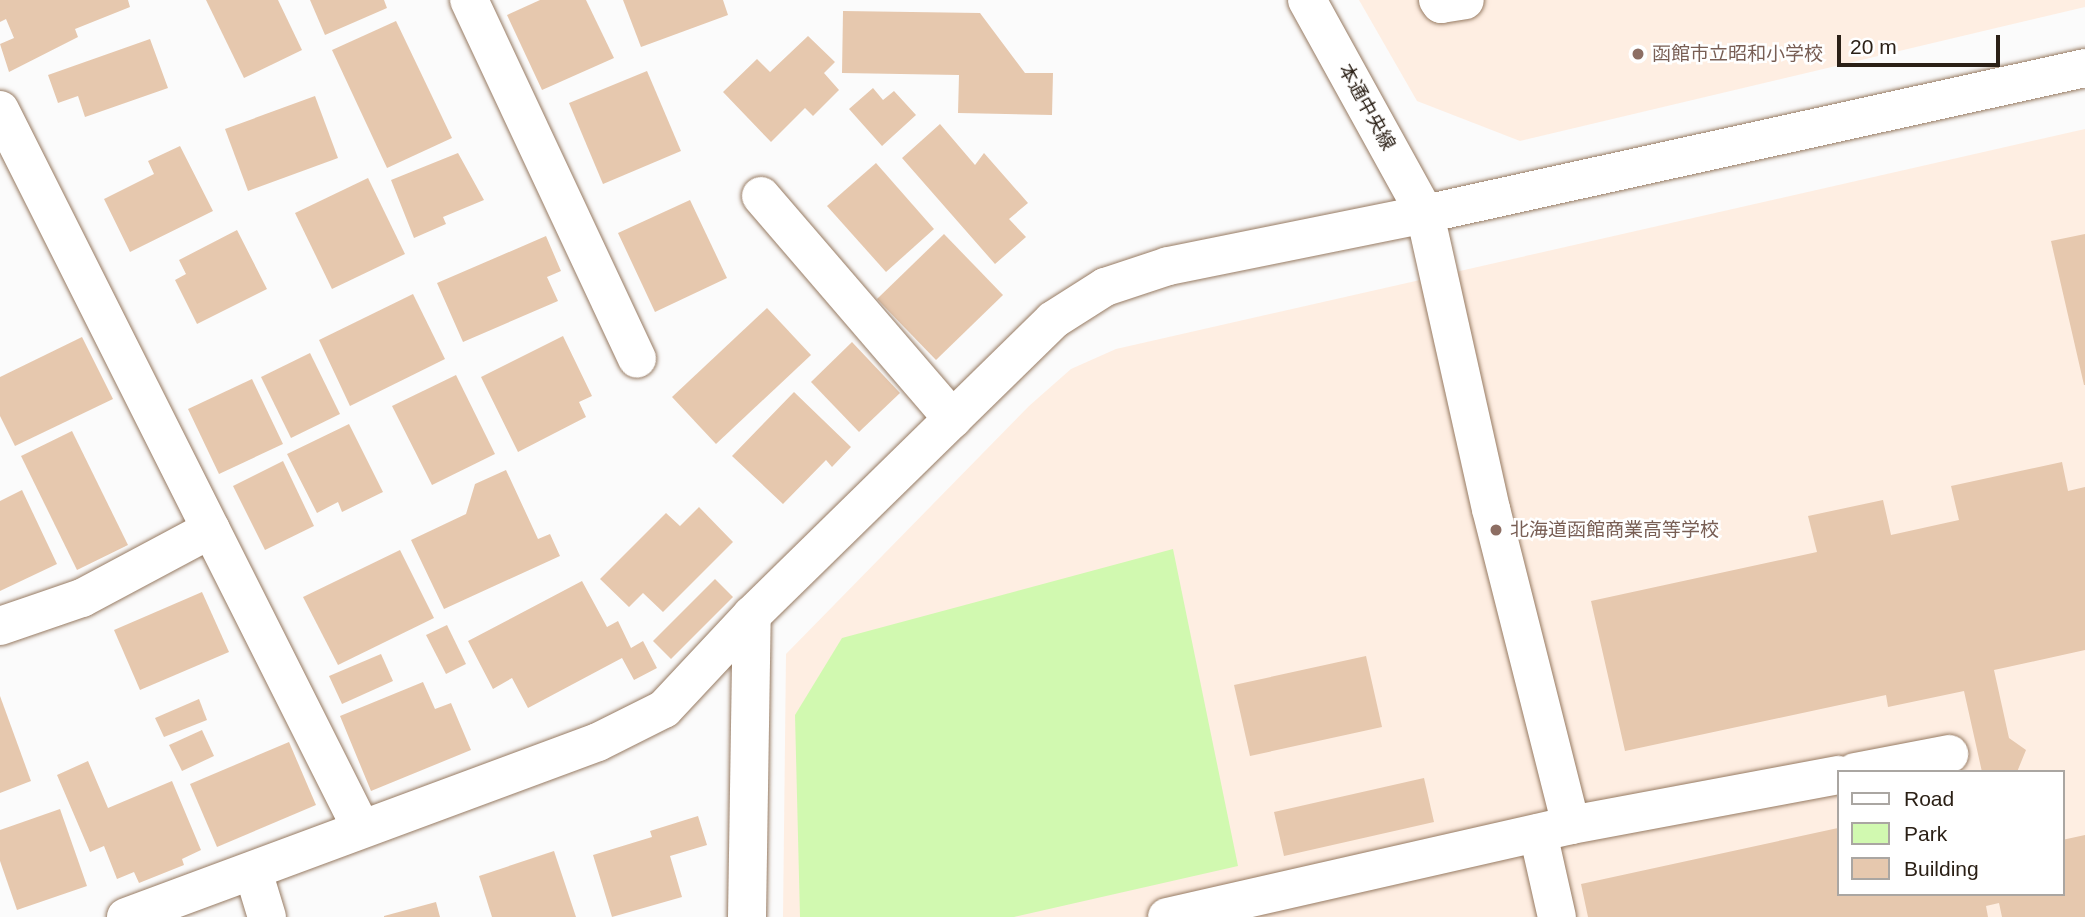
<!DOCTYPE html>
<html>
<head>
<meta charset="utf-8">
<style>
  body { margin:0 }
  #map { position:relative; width:2085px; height:917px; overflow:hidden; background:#fbfbfb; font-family:Arial,"Noto Sans JP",sans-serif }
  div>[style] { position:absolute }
  .education>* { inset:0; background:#feeee2 }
  .green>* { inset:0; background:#d1f9b0 }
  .building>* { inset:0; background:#e6c8ae }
  .roads { filter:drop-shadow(0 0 2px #977b63) drop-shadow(0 0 2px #977b63) }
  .minor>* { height:38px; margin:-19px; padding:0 19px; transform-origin:19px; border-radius:19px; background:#fff }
  .dots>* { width:19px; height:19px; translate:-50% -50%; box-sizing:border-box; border:4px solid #fff; border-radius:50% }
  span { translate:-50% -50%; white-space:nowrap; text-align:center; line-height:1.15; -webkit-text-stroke:5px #fff; paint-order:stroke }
  .education-label { font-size:19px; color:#785e54 }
  .left { translate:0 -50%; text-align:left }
  .street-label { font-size:19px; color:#2b2016 }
  .legend { position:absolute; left:1837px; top:770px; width:228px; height:126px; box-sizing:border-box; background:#fff; border:2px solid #aaa6a2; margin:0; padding:9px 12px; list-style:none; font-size:21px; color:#2b2016 }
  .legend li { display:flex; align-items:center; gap:14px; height:35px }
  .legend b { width:35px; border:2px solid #aaa6a2 }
  .scale { position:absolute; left:1837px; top:35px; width:163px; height:32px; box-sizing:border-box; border:4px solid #2b2016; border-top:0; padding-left:9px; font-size:21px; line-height:24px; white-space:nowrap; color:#2b2016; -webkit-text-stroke:5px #fff; paint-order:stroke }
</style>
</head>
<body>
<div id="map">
  <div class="education">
    <i style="clip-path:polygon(1359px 0,2085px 0,2085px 7px,1520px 141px,1417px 101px)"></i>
    <i style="clip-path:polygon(evenodd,2085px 129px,2085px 917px,783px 917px,786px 654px,1029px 406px,1071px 369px,1116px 349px,2085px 129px,1838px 772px,2062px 772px,2062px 894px,1838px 894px,1838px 772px)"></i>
  </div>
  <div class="green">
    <i style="clip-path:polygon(1173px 549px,1238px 866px,1014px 917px,800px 917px,795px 715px,842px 638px)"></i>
  </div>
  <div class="building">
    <i style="clip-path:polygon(0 0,128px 0,130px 7px,75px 29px,78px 37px,9px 72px,0 44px,14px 38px,6px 19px,0 22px)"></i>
    <i style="clip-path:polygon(206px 0,278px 0,302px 50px,244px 78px)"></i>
    <i style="clip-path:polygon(310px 0,384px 0,387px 8px,325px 35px)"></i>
    <i style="clip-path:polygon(540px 0,586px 0,614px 58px,542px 90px,507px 15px)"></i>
    <i style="clip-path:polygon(623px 0,723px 0,728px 15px,641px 47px)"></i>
    <i style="clip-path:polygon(843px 11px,980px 13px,1025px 73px,1053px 73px,1052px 115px,958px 113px,959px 75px,842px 73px)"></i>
    <i style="clip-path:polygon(396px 21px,452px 138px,387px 168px,332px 50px)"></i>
    <i style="clip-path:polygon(808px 36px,835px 62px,824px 73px,839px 90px,813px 116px,805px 108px,771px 142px,723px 92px,757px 59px,770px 72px)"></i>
    <i style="clip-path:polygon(150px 39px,168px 88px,85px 117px,78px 96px,58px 103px,48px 75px)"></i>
    <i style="clip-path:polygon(647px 71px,681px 151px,603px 184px,569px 103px)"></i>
    <i style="clip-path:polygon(873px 88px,883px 100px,894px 91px,916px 115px,882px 146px,849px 109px)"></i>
    <i style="clip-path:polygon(315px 96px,338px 158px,248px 191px,225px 129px)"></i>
    <i style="clip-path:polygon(940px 124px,975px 165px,984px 153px,1028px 203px,1009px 219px,1026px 237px,995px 264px,902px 158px)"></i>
    <i style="clip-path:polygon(180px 146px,213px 211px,130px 252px,104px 199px,154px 174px,148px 161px)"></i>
    <i style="clip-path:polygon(458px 153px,484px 200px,443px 217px,446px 224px,414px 238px,391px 180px)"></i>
    <i style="clip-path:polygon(876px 163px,934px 229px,886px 272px,827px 206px)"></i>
    <i style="clip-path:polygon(368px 178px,405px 254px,332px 289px,295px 213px)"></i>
    <i style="clip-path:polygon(690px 200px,727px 278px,655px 312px,618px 233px)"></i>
    <i style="clip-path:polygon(237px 230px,267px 289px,197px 324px,175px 280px,186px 274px,179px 260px)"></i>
    <i style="clip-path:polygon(944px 234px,1003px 295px,936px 360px,877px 299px)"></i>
    <i style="clip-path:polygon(2085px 234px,2085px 385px,2084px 385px,2051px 241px)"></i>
    <i style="clip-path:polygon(546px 236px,561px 271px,547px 277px,558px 301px,463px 342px,437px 283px)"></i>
    <i style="clip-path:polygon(413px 294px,445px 359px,350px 406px,319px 340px)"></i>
    <i style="clip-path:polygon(767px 308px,811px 355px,716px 444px,672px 397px)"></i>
    <i style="clip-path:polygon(563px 336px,592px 396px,579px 402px,586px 417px,518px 452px,481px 377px)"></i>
    <i style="clip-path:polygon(82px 337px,113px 399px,15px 446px,0 416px,0 377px)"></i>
    <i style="clip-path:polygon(852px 342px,900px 393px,859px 432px,811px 382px)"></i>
    <i style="clip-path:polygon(310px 353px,340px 414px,291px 438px,261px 377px)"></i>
    <i style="clip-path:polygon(456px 375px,495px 454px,432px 485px,392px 406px)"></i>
    <i style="clip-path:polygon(252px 379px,283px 444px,219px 474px,188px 409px)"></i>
    <i style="clip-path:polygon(794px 392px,851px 447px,832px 467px,826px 460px,783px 504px,732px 456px)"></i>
    <i style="clip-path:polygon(349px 424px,383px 492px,342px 512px,338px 502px,317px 513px,287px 454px)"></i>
    <i style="clip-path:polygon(72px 431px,128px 545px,77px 570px,21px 456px)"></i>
    <i style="clip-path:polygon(283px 461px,314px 526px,265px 550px,233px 486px)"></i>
    <i style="clip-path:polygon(2062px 462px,2068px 491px,2085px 487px,2085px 650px,1994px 670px,2009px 738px,2026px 750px,2017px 772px,1982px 772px,1964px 691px,1888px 707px,1886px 695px,1625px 751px,1591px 601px,1817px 552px,1808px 516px,1883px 500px,1891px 535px,1959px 520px,1951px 486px)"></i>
    <i style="clip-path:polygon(506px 470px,538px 539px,550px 534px,560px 556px,444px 609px,411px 540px,466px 514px,475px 484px)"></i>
    <i style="clip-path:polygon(22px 490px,57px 564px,0 591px,0 501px)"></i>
    <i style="clip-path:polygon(699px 507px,733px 542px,663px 612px,643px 593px,629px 607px,600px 579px,666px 513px,680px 526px)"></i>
    <i style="clip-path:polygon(400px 550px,434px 618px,338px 665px,303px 597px)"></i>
    <i style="clip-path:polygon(715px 579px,733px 597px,671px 659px,653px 641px)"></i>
    <i style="clip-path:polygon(582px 581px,607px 627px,618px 621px,631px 648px,643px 641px,657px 668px,634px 680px,622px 658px,528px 708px,512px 678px,493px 689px,468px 641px)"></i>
    <i style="clip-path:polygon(202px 592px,229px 652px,140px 690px,114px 630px)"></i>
    <i style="clip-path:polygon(447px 625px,466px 664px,446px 674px,426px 635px)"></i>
    <i style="clip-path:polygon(381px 654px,393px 681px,342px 704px,329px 676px)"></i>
    <i style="clip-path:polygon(1366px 656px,1382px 727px,1250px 756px,1234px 685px)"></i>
    <i style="clip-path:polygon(423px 682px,435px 709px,451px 703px,471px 750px,371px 791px,340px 716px)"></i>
    <i style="clip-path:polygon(0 696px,31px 781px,0 793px)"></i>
    <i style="clip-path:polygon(199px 699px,207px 720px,164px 737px,155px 718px)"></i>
    <i style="clip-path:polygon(202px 730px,214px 756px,182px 771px,169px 745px)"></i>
    <i style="clip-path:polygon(289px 742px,316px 805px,217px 847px,190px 784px)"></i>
    <i style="clip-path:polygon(88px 761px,108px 808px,172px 781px,201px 850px,182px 859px,184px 865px,139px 883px,134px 872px,117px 879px,104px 846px,90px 852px,57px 775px)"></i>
    <i style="clip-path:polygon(1424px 778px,1434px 822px,1284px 856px,1274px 812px)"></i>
    <i style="clip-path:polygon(60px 809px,87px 886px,17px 910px,0 861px,0 830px)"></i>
    <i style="clip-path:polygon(698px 816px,707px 845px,670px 856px,682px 897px,612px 917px,593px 855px,652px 837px,650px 831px)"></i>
    <i style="clip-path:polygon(1838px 828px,1838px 894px,2062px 894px,2062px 840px,2085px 835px,2085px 917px,2002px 917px,1999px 903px,1986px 906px,1988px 917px,1588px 917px,1581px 884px)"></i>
    <i style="clip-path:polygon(554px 851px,576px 917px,492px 917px,479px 876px)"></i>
    <i style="clip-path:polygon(436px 902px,440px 917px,384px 917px,384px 916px)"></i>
  </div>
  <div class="roads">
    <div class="minor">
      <i style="left:469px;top:0;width:396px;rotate:64.9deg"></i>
      <i style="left:1307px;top:0;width:244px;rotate:61.1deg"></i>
      <i style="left:1425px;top:214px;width:302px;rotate:77.4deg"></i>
      <i style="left:1491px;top:509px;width:326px;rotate:75.8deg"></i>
      <i style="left:1438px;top:0;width:5px;rotate:53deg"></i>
      <i style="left:1441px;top:4px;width:24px;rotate:-9deg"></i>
      <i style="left:0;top:110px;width:804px;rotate:63.31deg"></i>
      <i style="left:761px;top:196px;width:294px;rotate:49.3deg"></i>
      <i style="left:0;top:626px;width:87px;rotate:-18.9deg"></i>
      <i style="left:82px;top:598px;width:146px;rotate:-28.1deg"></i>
      <i style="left:1855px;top:772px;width:96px;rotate:-10.8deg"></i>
      <i style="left:1538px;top:833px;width:86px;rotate:77.3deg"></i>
      <i style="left:253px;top:871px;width:48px;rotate:73.1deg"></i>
      <i style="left:126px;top:917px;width:503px;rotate:-20.34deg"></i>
      <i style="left:598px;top:742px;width:74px;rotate:-26.6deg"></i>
      <i style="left:664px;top:709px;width:129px;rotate:-46.9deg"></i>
      <i style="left:752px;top:615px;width:421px;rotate:-44.4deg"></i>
      <i style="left:1053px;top:320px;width:62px;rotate:-32.4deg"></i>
      <i style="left:1105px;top:287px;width:66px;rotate:-18.4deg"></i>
      <i style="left:1168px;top:266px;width:262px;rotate:-11.4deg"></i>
      <i style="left:1425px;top:214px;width:676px;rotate:-12.47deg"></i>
      <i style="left:747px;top:917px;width:302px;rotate:-89.1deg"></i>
      <i style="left:1167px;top:917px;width:414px;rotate:-12.8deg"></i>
      <i style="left:1571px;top:825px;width:272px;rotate:-10.6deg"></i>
    </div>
  </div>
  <div class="dots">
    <i style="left:1638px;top:54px;background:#8d6e63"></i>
    <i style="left:1496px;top:530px;background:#8d6e63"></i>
  </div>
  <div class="education-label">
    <span class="left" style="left:1652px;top:54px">函館市立昭和小学校</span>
    <span class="left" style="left:1510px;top:530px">北海道函館商業高等学校</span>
  </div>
  <div class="street-label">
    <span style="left:1367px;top:107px;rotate:61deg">本通中央線</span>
  </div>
  <ul class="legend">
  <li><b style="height:9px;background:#fff"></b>Road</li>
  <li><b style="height:19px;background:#d1f9b0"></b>Park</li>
  <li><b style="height:19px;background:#e6c8ae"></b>Building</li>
  </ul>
  <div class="scale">20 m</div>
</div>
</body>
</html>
